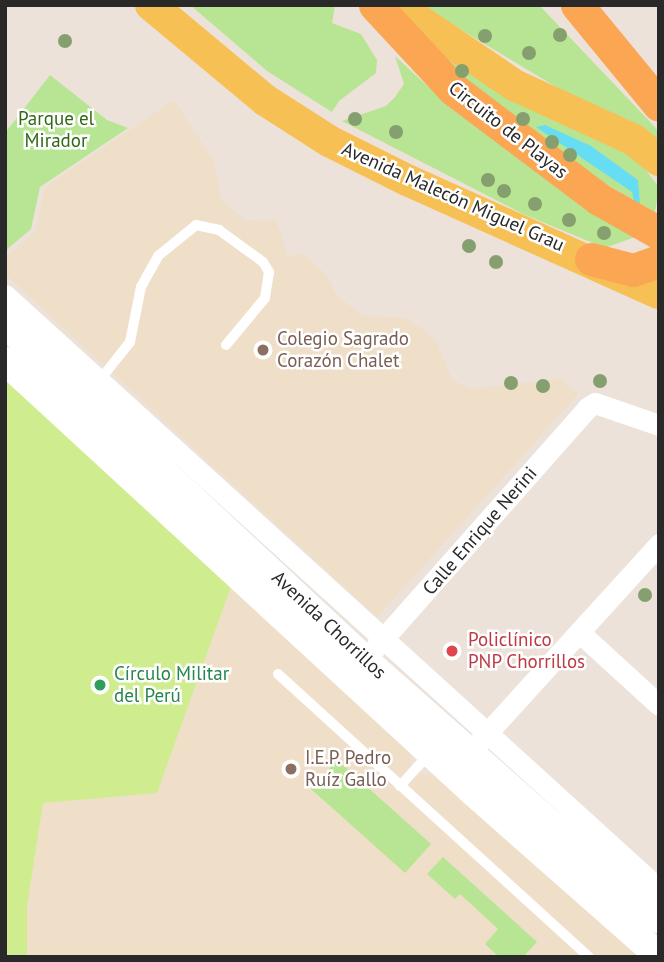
<!DOCTYPE html>
<html>
<head>
<meta charset="utf-8">
<style>
  body { margin:0 }
  #map { position:relative; width:664px; height:962px; overflow:hidden; background:#ece2d9; font-family:"PT Sans",sans-serif }
  div>[style] { position:absolute }
  .education>* { inset:0; background:#efdec8 }
  .green>* { inset:0; background:#b8e593 }
  .pitch>* { inset:0; background:#cfed8e }
  .water>* { inset:0; background:#67ddf4 }
  .service>* { height:10px; margin:-5px; padding:0 5px; transform-origin:5px; border-radius:5px; background:#fff }
  .minor>* { height:21px; margin:-10.5px; padding:0 10.5px; transform-origin:10.5px; border-radius:10.5px; background:#fff }
  .secondary>* { height:28px; margin:-14px; padding:0 14px; transform-origin:14px; border-radius:14px; background:#fff }
  .primary>* { height:32px; margin:-16px; padding:0 16px; transform-origin:16px; border-radius:16px; background:#f7c054 }
  .trunk>* { height:33px; margin:-16.5px; padding:0 16.5px; transform-origin:16.5px; border-radius:16.5px; background:#fba652 }
  .trees>* { width:14px; height:14px; margin:-7px; border-radius:50%; background:#859f6e }
  .dots>* { width:19px; height:19px; translate:-50% -50%; box-sizing:border-box; border:4px solid #fff; border-radius:50% }
  span { translate:-50% -50%; white-space:nowrap; text-align:center; line-height:1.15; -webkit-text-stroke:5px #fff; paint-order:stroke }
  .park-label { font-size:19px; color:#306816 }
  .street-label { font-size:19px; color:#292929 }
  .education-label { font-size:19px; color:#785e54 }
  .left { translate:0 -50%; text-align:left }
  .health-label { font-size:19px; color:#be3a42 }
  .leisure-label { font-size:19px; color:#27864d }
  .frame { position:absolute; inset:0; border:7px solid #292929; pointer-events:none }
</style>
</head>
<body>
<div id="map">
  <div class="education">
    <i style="clip-path:polygon(174px 100px,214px 162px,221px 200px,245px 220px,277px 221px,288px 257px,301px 253px,327px 275px,336px 295px,363px 316px,407px 318px,436px 340px,452px 380px,471px 389px,560px 379px,578px 394px,377px 617px,5px 274px,5px 258px,35px 232px,45px 187px)"></i>
    <i style="clip-path:polygon(234px 578px,412px 746px,410px 764px,423px 775px,443px 774px,638px 957px,27px 957px,27px 906px,43px 803px,157px 793px)"></i>
  </div>
  <div class="green">
    <i style="clip-path:polygon(190px 5px,335px 5px,332px 23px,361px 34px,377px 60px,376px 73px,339px 101px,332px 112px,267px 71px)"></i>
    <i style="clip-path:polygon(420px 5px,539px 5px,653px 125px,659px 132px,659px 149px)"></i>
    <i style="clip-path:polygon(423px 41px,638px 160px,659px 187px,655px 212px,569px 163px,505px 116px)"></i>
    <i style="clip-path:polygon(395px 56px,452px 109px,635px 237px,605px 248px,523px 214px,342px 121px,386px 106px,395px 97px,404px 84px)"></i>
    <i style="clip-path:polygon(50px 75px,107px 120px,128px 128px,40px 187px,31px 229px,5px 251px,5px 133px)"></i>
    <i style="clip-path:polygon(337px 760px,431px 844px,405px 873px,311px 789px)"></i>
    <i style="clip-path:polygon(443px 857px,537px 942px,523px 957px,499px 957px,485px 944px,498px 929px,460px 894px,455px 899px,427px 874px)"></i>
  </div>
  <div class="pitch">
    <i style="clip-path:polygon(5px 374px,234px 578px,157px 793px,43px 803px,27px 906px,27px 957px,5px 957px)"></i>
  </div>
  <div class="water">
    <i style="clip-path:polygon(545px 125px,591px 146px,638px 180px,640px 205px,634px 201px,632px 192px,536px 127px)"></i>
  </div>
  <div class="service">
    <i style="left:99px;top:381px;width:50px;rotate:-51.5deg"></i>
    <i style="left:130px;top:342px;width:56px;rotate:-78.7deg"></i>
    <i style="left:141px;top:287px;width:35px;rotate:-61deg"></i>
    <i style="left:158px;top:256px;width:49px;rotate:-39.2deg"></i>
    <i style="left:196px;top:225px;width:24px;rotate:12deg"></i>
    <i style="left:219px;top:230px;width:54px;rotate:36deg"></i>
    <i style="left:263px;top:262px;width:12px;rotate:59deg"></i>
    <i style="left:269px;top:272px;width:26px;rotate:99deg"></i>
    <i style="left:265px;top:298px;width:61px;rotate:129.7deg"></i>
    <i style="left:278px;top:674px;width:420px;rotate:42.3deg"></i>
    <i style="left:400px;top:786px;width:45px;rotate:-47.7deg"></i>
  </div>
  <div class="minor">
    <i style="left:5px;top:295px;width:883px;rotate:42.25deg"></i>
    <i style="left:579px;top:632px;width:108px;rotate:42.4deg"></i>
    <i style="left:375px;top:648px;width:320px;rotate:-48.5deg"></i>
    <i style="left:587px;top:408px;width:9px;rotate:-32deg"></i>
    <i style="left:595px;top:403px;width:68px;rotate:19deg"></i>
    <i style="left:479px;top:742px;width:268px;rotate:-47.7deg"></i>
  </div>
  <div class="secondary">
    <i style="left:5px;top:324px;width:492px;rotate:43deg"></i>
    <i style="left:365px;top:660px;width:392px;rotate:41.4deg"></i>
    <i style="left:5px;top:361px;width:638px;rotate:42.65deg"></i>
    <i style="left:474px;top:793px;width:247px;rotate:41.4deg"></i>
  </div>
  <div class="primary">
    <i style="left:151px;top:5px;width:148px;rotate:39.8deg"></i>
    <i style="left:265px;top:100px;width:76px;rotate:32.6deg"></i>
    <i style="left:329px;top:141px;width:87px;rotate:26.6deg"></i>
    <i style="left:407px;top:180px;width:276px;rotate:24.2deg"></i>
    <i style="left:396px;top:5px;width:143px;rotate:34.1deg"></i>
    <i style="left:514px;top:85px;width:132px;rotate:24.6deg"></i>
    <i style="left:634px;top:140px;width:32px;rotate:39deg"></i>
  </div>
  <div class="trunk">
    <i style="left:375px;top:5px;width:115px;rotate:47.1deg"></i>
    <i style="left:453px;top:89px;width:183px;rotate:37deg"></i>
    <i style="left:599px;top:199px;width:69px;rotate:29.5deg"></i>
    <i style="left:577px;top:5px;width:129px;rotate:50.6deg"></i>
    <i style="left:591px;top:259px;width:43px;rotate:14.7deg"></i>
    <i style="left:633px;top:270px;width:28px;rotate:-19deg"></i>
  </div>
  <div class="trees">
    <i style="left:560px;top:35px"></i>
    <i style="left:485px;top:36px"></i>
    <i style="left:65px;top:41px"></i>
    <i style="left:529px;top:53px"></i>
    <i style="left:462px;top:71px"></i>
    <i style="left:355px;top:119px"></i>
    <i style="left:523px;top:119px"></i>
    <i style="left:396px;top:132px"></i>
    <i style="left:552px;top:142px"></i>
    <i style="left:570px;top:155px"></i>
    <i style="left:488px;top:180px"></i>
    <i style="left:504px;top:191px"></i>
    <i style="left:535px;top:204px"></i>
    <i style="left:569px;top:220px"></i>
    <i style="left:604px;top:233px"></i>
    <i style="left:469px;top:246px"></i>
    <i style="left:496px;top:262px"></i>
    <i style="left:600px;top:381px"></i>
    <i style="left:511px;top:383px"></i>
    <i style="left:543px;top:386px"></i>
    <i style="left:645px;top:595px"></i>
  </div>
  <div class="dots">
    <i style="left:263px;top:350px;background:#8d6e63"></i>
    <i style="left:452px;top:651px;background:#e0444e"></i>
    <i style="left:100px;top:685px;background:#2e9e5b"></i>
    <i style="left:291px;top:769px;background:#8d6e63"></i>
  </div>
  <div class="park-label">
    <span style="left:56px;top:130px">Parque el<br>Mirador</span>
  </div>
  <div class="street-label">
    <span style="left:508px;top:130px;rotate:38deg">Circuito de Playas</span>
    <span style="left:453px;top:197px;rotate:24deg">Avenida Malecón Miguel Grau</span>
    <span style="left:480px;top:531px;rotate:-49deg">Calle Enrique Nerini</span>
    <span style="left:329px;top:625px;rotate:43deg">Avenida Chorrillos</span>
  </div>
  <div class="education-label">
    <span class="left" style="left:277px;top:350px">Colegio Sagrado<br>Corazón Chalet</span>
    <span class="left" style="left:305px;top:769px">I.E.P. Pedro<br>Ruíz Gallo</span>
  </div>
  <div class="health-label">
    <span class="left" style="left:468px;top:651px">Policlínico<br>PNP Chorrillos</span>
  </div>
  <div class="leisure-label">
    <span class="left" style="left:114px;top:685px">Círculo Militar<br>del Perú</span>
  </div>
  <div class="frame"></div>
</div>
</body>
</html>
